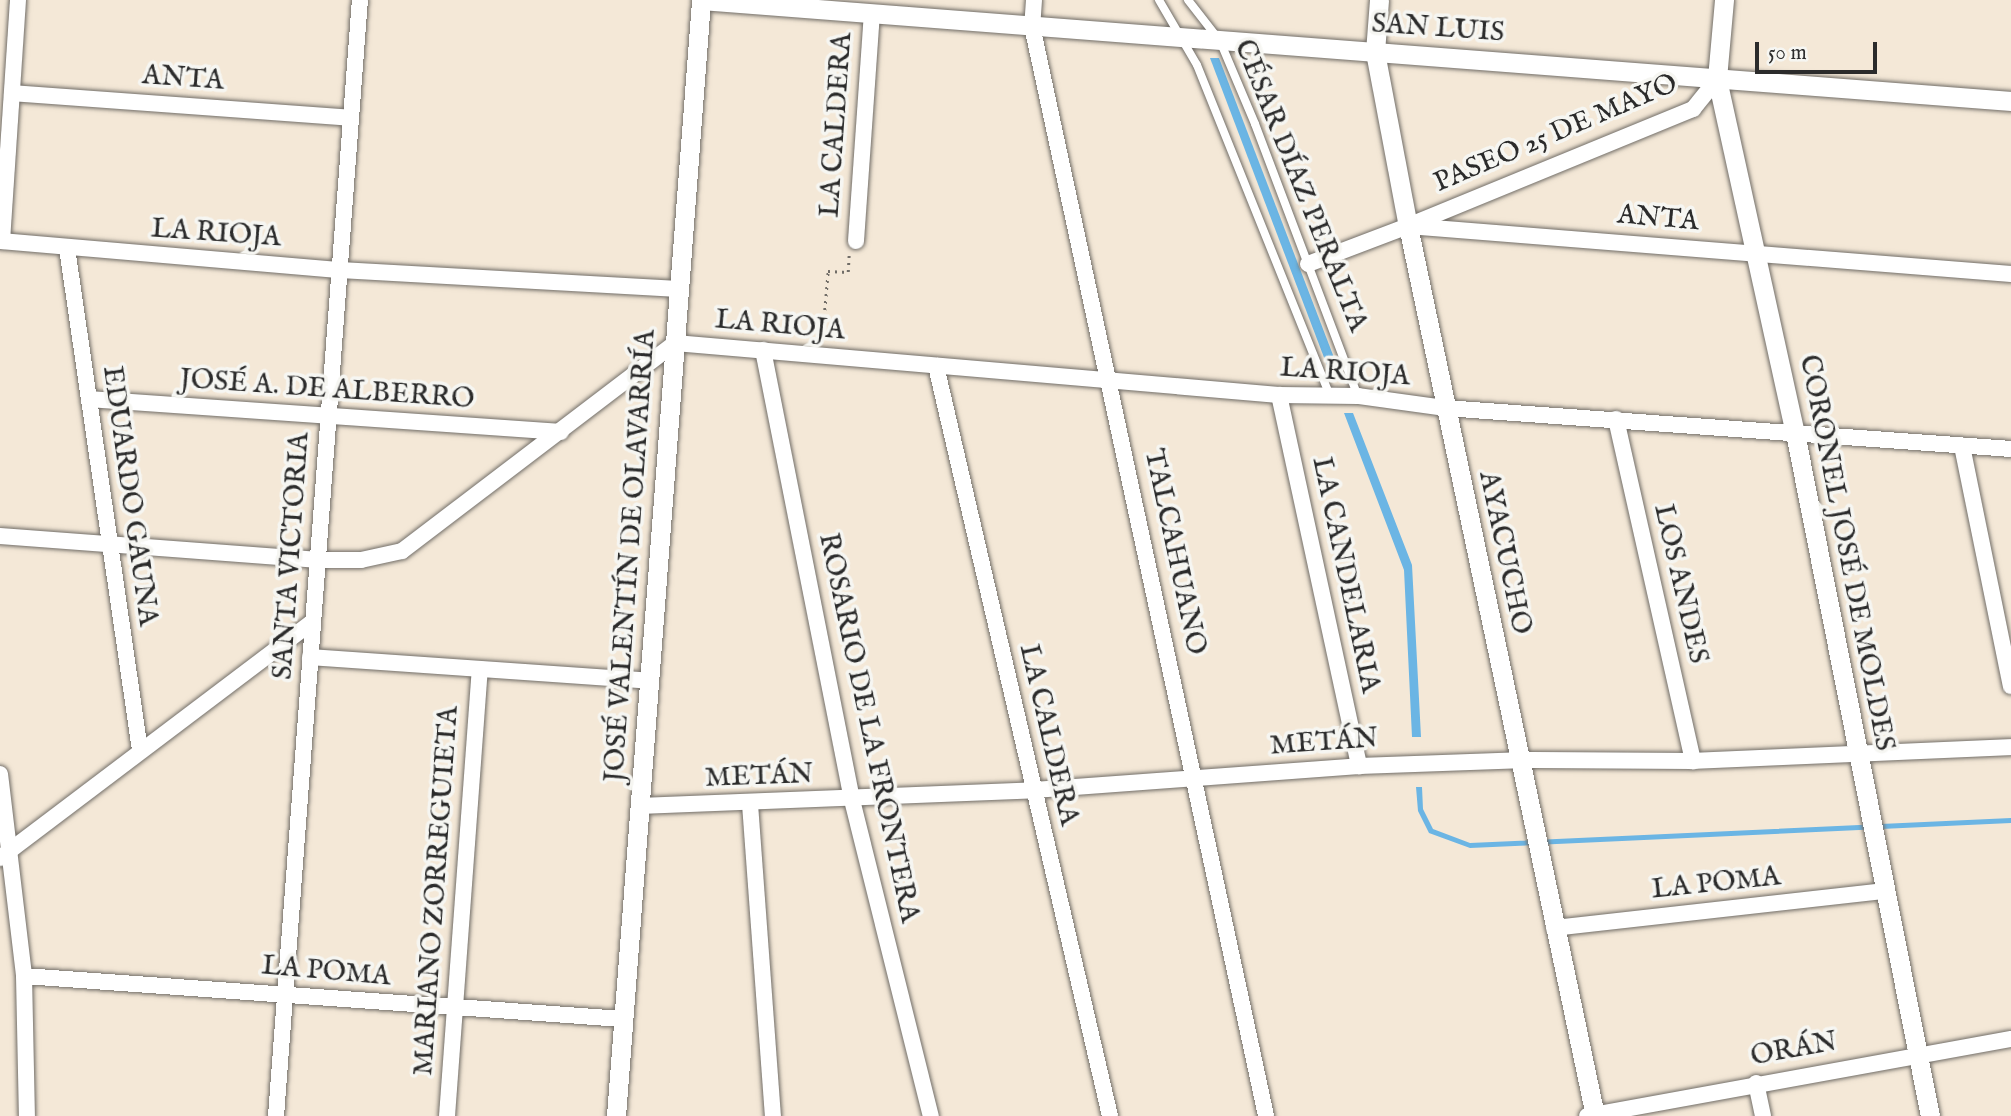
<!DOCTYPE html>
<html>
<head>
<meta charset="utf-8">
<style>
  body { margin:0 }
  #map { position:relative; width:2011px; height:1116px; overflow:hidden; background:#f4e8d7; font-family:"IM FELL English",serif }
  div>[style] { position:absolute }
  .water>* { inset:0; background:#6bb5e4 }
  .path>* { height:2.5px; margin-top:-1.25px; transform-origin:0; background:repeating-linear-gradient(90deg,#716d67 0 2px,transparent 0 7px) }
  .roads { filter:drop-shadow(0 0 2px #716d67) drop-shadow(0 0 2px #716d67) }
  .service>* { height:8px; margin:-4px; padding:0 4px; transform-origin:4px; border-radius:4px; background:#fff }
  .minor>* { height:16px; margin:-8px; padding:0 8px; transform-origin:8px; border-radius:8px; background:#fff }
  .tertiary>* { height:19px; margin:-9.5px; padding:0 9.5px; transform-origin:9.5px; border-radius:9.5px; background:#fff }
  span { translate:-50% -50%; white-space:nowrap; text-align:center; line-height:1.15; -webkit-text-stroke:7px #f6f6f2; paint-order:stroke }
  .street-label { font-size:28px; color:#2b2b2b }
  .scale { position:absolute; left:1755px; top:42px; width:122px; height:32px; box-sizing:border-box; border:4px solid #2b2b2b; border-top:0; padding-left:9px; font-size:21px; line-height:24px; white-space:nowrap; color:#2b2b2b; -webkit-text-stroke:5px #f6f6f2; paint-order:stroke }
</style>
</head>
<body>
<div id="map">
  <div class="water">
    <i style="clip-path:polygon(1210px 58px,1219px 58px,1338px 368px,1328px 368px)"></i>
    <i style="clip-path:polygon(1344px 413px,1353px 413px,1412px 565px,1421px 737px,1412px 737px,1404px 570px)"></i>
    <i style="clip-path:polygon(1416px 787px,1422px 787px,1423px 809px,1433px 829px,1470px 843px,2011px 818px,2011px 823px,1470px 848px,1429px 833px,1418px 811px)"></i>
  </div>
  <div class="path">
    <i style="left:822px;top:338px;width:67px;rotate:-84.9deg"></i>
    <i style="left:828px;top:271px;width:20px;rotate:3deg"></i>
    <i style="left:848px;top:272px;width:18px;rotate:-87deg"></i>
  </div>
  <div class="roads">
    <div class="service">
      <i style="left:1159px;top:0;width:75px;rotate:59.7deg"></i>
      <i style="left:1197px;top:65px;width:354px;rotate:68.1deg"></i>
      <i style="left:1188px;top:0;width:52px;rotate:52deg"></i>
      <i style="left:1220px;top:41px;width:90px;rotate:67.1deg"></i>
      <i style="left:1255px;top:124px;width:291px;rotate:69.3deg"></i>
    </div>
    <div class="minor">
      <i style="left:1034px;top:0;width:26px;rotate:94deg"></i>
      <i style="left:1032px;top:26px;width:1115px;rotate:77.88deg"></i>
      <i style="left:12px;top:93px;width:338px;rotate:4.2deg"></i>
      <i style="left:1410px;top:225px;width:306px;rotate:-22.3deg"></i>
      <i style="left:1693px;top:109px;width:38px;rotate:-51deg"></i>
      <i style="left:0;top:241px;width:340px;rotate:4.9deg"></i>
      <i style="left:339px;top:270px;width:341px;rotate:3.2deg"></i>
      <i style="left:2px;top:241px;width:242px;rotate:-86.2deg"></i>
      <i style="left:856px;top:241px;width:228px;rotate:-86deg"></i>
      <i style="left:67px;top:248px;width:507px;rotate:81.73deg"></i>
      <i style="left:1308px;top:264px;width:107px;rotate:-20.8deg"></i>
      <i style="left:1408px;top:226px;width:605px;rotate:4.55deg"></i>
      <i style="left:763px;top:350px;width:459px;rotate:78.8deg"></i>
      <i style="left:852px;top:800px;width:326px;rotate:76deg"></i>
      <i style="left:936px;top:366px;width:770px;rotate:76.94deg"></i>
      <i style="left:1279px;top:395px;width:380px;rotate:77.8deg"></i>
      <i style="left:89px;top:399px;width:473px;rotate:4deg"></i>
      <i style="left:1616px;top:419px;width:351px;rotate:77.3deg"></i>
      <i style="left:1962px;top:446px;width:245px;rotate:78.5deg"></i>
      <i style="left:0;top:536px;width:320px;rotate:4.3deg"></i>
      <i style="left:319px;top:560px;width:42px"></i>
      <i style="left:361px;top:560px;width:42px;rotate:-12.4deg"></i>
      <i style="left:402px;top:551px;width:343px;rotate:-37.3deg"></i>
      <i style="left:675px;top:343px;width:606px;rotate:4.92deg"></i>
      <i style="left:1279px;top:395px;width:79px;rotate:0.7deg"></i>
      <i style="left:1358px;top:396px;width:88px;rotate:7.9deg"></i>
      <i style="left:1445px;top:408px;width:567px;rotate:4.14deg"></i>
      <i style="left:310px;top:657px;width:340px;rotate:4deg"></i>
      <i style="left:0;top:774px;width:203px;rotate:83.2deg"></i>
      <i style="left:24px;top:976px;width:140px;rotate:88.8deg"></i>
      <i style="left:750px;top:804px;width:313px;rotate:85.8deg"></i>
      <i style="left:641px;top:806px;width:393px;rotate:-2.3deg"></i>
      <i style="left:1034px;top:790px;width:326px;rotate:-4.2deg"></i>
      <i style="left:1359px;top:766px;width:160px;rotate:-2.1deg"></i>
      <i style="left:1519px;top:760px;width:174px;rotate:0.3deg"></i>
      <i style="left:1693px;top:761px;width:318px;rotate:-2.5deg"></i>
      <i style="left:0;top:858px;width:391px;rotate:-37.1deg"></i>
      <i style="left:1554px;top:928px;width:332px;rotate:-6.4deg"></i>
      <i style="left:24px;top:976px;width:601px;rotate:4.11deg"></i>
      <i style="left:1756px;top:1083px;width:34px;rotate:78deg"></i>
      <i style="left:276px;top:1116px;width:1119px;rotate:-85.7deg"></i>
      <i style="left:447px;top:1116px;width:448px;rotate:-85.8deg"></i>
      <i style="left:1587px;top:1116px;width:431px;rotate:-10.3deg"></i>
    </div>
    <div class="tertiary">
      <i style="left:701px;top:0;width:1314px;rotate:4.41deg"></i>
      <i style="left:1379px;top:0;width:52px;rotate:94.4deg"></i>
      <i style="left:1375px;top:52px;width:177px;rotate:79.3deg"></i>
      <i style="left:1408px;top:226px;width:909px;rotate:78.13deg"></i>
      <i style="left:1724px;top:0;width:79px;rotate:95.1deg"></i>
      <i style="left:1717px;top:79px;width:362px;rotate:77.6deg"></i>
      <i style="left:1795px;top:433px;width:696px;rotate:78.82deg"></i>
      <i style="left:616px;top:1116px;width:1119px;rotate:-85.64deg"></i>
    </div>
  </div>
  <div class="street-label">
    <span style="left:1438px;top:29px;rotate:4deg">SAN LUIS</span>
    <span style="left:183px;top:79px;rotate:4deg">ANTA</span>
    <span style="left:837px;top:125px;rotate:-86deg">LA CALDERA</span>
    <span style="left:1556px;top:134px;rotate:-23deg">PASEO 25 DE MAYO</span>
    <span style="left:1300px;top:186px;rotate:68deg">CÉSAR DÍAZ PERALTA</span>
    <span style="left:1658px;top:219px;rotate:5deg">ANTA</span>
    <span style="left:216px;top:234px;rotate:4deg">LA RIOJA</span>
    <span style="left:780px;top:326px;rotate:5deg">LA RIOJA</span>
    <span style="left:1345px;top:373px;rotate:4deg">LA RIOJA</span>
    <span style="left:327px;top:390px;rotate:4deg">JOSÉ A. DE ALBERRO</span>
    <span style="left:129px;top:496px;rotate:82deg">EDUARDO GAUNA</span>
    <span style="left:1174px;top:552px;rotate:78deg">TALCAHUANO</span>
    <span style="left:1504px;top:553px;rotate:78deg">AYACUCHO</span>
    <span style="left:1846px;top:553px;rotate:79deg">CORONEL JOSÉ DE MOLDES</span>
    <span style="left:292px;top:556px;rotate:-86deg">SANTA VICTORIA</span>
    <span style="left:631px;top:556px;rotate:-86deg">JOSÉ VALENTÍN DE OLAVARRÍA</span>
    <span style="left:1345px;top:575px;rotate:78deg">LA CANDELARIA</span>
    <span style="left:1680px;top:584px;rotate:77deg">LOS ANDES</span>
    <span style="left:868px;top:728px;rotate:78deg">ROSARIO DE LA FRONTERA</span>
    <span style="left:1048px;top:735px;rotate:77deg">LA CALDERA</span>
    <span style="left:1324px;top:743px;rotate:-4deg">METÁN</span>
    <span style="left:759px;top:777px;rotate:-2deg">METÁN</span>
    <span style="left:1716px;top:884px;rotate:-6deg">LA POMA</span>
    <span style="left:437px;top:891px;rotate:-86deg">MARIANO ZORREGUIETA</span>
    <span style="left:326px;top:972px;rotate:5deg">LA POMA</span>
    <span style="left:1794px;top:1050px;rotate:-10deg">ORÁN</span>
  </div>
  <div class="scale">50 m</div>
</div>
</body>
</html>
